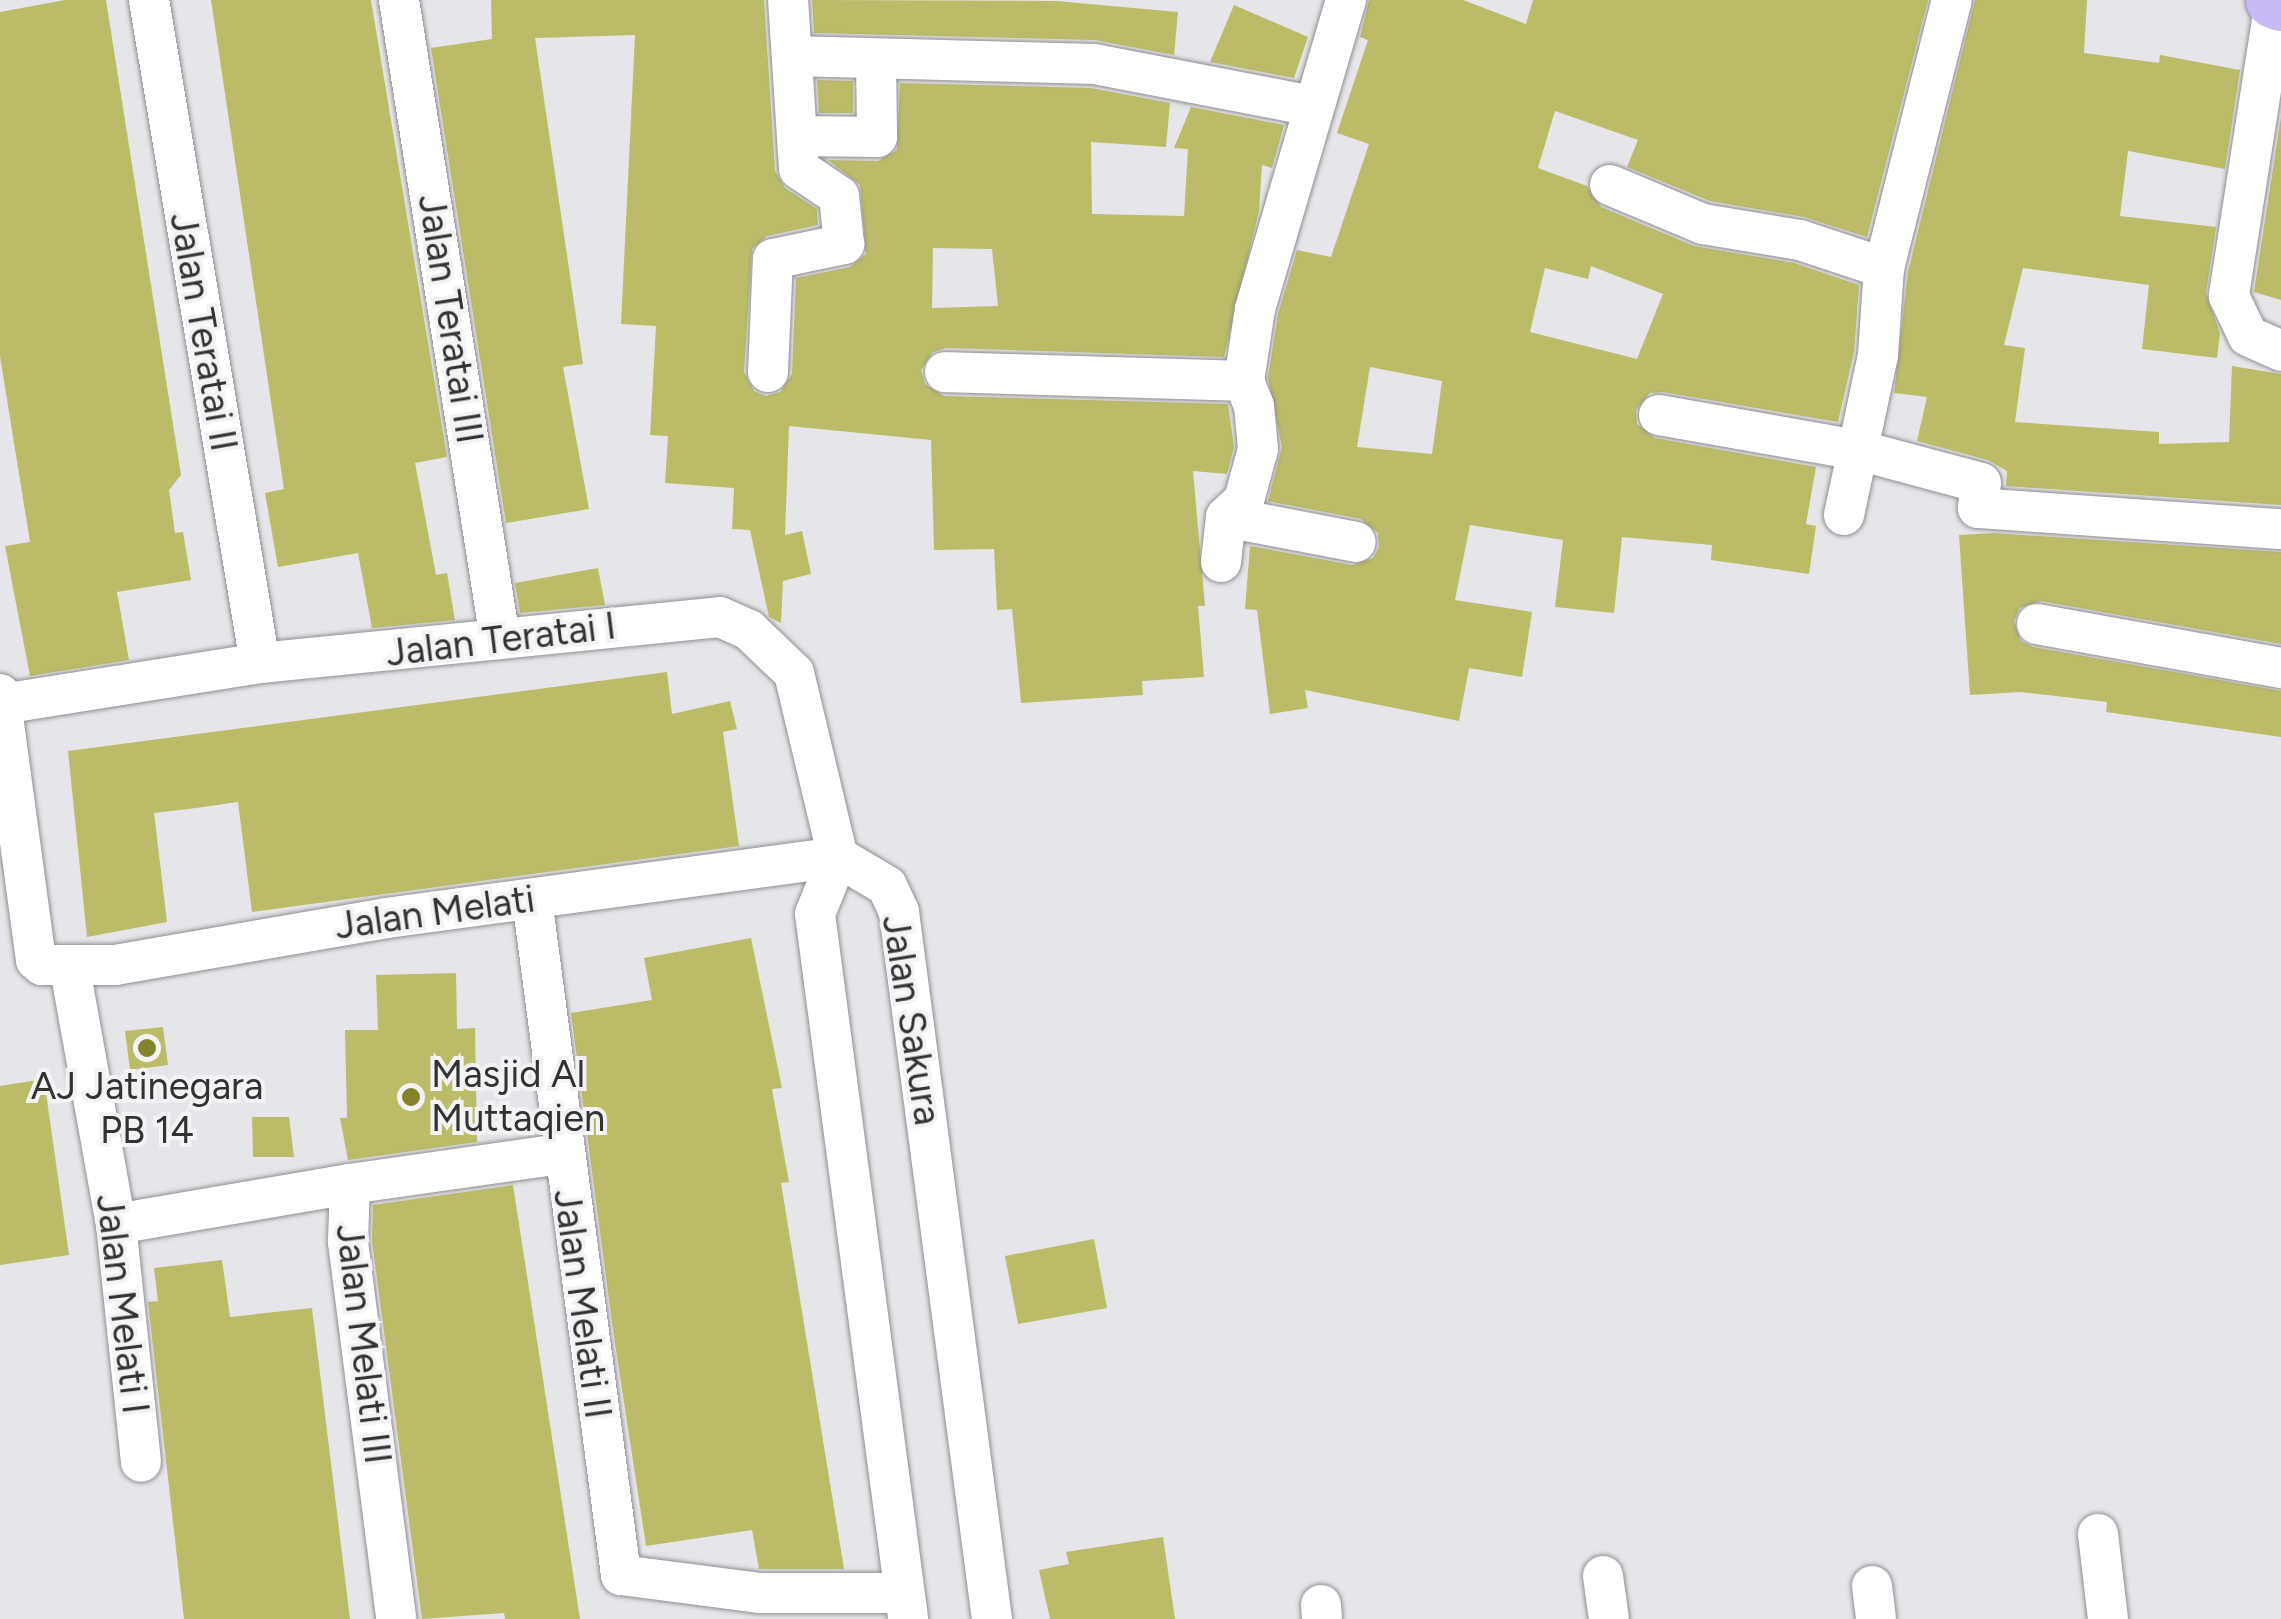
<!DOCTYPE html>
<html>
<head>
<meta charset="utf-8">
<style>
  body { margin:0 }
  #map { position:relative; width:2281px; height:1619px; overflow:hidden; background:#e6e5e9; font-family:Figtree,sans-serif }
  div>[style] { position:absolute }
  .building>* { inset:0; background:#bcbc68 }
  .roads { filter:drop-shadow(0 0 2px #8f8f92) drop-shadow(0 0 2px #8f8f92) }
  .street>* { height:40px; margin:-20px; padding:0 20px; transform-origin:20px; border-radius:20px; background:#fff }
  .primary>* { height:55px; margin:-27.5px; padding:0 27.5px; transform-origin:27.5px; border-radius:27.5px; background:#c8baf5 }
  .dots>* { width:28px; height:28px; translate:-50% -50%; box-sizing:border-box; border:5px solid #f3f3f6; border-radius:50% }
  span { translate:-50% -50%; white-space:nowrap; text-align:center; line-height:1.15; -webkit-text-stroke:8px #f3f3f6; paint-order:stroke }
  .street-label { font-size:38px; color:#323233 }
  .poi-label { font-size:38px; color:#323233 }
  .left { translate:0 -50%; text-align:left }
</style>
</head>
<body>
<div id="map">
  <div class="building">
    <i style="clip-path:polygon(65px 0,106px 0,181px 475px,169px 490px,175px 533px,183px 532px,191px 580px,117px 592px,129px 660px,30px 676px,5px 546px,30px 542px,0 356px,0 12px)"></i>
    <i style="clip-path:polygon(211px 0,371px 0,447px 457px,415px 463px,436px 575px,447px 573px,455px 620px,372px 628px,358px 553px,278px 567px,265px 493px,284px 489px)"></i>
    <i style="clip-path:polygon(evenodd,491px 0,764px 0,775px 171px,785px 188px,817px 209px,818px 225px,767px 236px,752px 249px,744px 372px,754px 391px,766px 396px,780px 392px,792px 374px,796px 278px,850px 267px,866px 254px,860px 185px,828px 160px,878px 161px,897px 150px,900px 83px,1091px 88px,1170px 103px,1166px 147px,1091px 142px,1092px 214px,1184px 216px,1188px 149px,1174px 148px,1191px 107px,1284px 125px,1272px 168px,1262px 165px,1259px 211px,1224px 357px,946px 348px,933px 352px,921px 370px,925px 384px,944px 396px,1228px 404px,1234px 447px,1227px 474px,1193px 471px,1205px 606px,1198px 606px,1204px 677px,1142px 681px,1143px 695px,1021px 703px,1012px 609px,997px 610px,994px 549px,934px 550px,931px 440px,789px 426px,785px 535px,802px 531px,811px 574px,783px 581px,781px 623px,769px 617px,750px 530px,732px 529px,734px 488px,665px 483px,668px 436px,650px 435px,656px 326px,621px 324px,635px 35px,535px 38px,583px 364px,563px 367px,589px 509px,506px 523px,431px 48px,492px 39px,491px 0,933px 248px,992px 249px,998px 306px,932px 308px,933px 248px)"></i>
    <i style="clip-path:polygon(812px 0,1056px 1px,1178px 12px,1174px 55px,1095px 40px,814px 33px)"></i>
    <i style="clip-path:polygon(evenodd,1369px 0,1463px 0,1526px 24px,1533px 0,1928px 0,1867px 237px,1804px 217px,1710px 201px,1627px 167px,1638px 140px,1555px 111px,1538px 168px,1587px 186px,1601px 207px,1694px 246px,1794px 263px,1859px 285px,1854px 352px,1838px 422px,1663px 392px,1650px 393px,1636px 410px,1637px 424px,1655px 438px,1816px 467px,1806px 524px,1816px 526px,1809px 574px,1711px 560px,1712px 545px,1622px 537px,1614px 613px,1555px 607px,1563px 540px,1470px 525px,1455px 600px,1532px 612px,1522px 677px,1469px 668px,1459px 721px,1305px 690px,1308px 708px,1270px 714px,1257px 610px,1245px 609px,1250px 546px,1352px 565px,1373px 558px,1379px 547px,1378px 533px,1361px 519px,1268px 501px,1282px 447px,1268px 378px,1278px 314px,1297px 250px,1331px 257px,1369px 144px,1337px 133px,1368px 40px,1360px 37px,1369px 0,1591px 266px,1663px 294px,1637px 359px,1530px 332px,1545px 268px,1588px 279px,1591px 266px,1369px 0,1370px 367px,1442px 381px,1432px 454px,1357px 447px,1370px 367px)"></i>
    <i style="clip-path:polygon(1975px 0,2087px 0,2084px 53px,2159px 63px,2160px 55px,2240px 70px,2225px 169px,2128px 151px,2120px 216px,2216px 227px,2206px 293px,2220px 333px,2217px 358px,2142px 349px,2149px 285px,2023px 268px,2004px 345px,2025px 348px,2015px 422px,2159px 432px,2159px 444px,2229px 442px,2232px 366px,2281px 374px,2281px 505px,2006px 486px,2007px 471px,1988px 460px,1917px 441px,1927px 397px,1894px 393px,1908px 272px)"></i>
    <i style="clip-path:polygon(1234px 5px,1308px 37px,1294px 78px,1210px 62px)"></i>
    <i style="clip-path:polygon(817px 80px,853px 81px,853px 113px,819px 113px)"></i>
    <i style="clip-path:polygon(2281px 117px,2281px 300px,2254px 292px)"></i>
    <i style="clip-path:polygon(1994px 533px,2281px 552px,2281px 644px,2041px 601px,2020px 608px,2014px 621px,2021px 641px,2033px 647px,2281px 691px,2281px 737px,2106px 712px,2107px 702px,2021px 692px,1970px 695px,1959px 535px)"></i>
    <i style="clip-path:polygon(598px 568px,605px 605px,520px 613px,515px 583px)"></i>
    <i style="clip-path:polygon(667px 672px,672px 714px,730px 701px,737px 729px,723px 732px,739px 846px,252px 912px,238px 802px,196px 808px,154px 813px,167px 922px,87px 937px,68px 751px)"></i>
    <i style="clip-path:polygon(751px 938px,782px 1088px,772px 1089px,789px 1182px,781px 1183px,844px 1569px,759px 1569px,752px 1530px,646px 1546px,614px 1337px,571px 1013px,652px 1000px,644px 958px)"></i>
    <i style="clip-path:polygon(456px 973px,457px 1029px,475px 1028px,477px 1142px,348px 1160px,340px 1118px,347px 1118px,345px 1030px,378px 1030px,376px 975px)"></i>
    <i style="clip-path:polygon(163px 1027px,168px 1065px,130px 1070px,125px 1031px)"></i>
    <i style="clip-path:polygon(44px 1079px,69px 1255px,0 1265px,0 1086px)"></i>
    <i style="clip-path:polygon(252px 1117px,289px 1117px,294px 1157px,253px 1157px)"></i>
    <i style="clip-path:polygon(513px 1185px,580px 1619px,505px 1619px,504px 1613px,422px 1619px,372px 1241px,373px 1205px)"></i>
    <i style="clip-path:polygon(1094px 1239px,1107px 1308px,1018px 1324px,1005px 1256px)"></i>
    <i style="clip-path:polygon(222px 1260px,230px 1317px,312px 1308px,350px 1619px,184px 1619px,148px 1302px,158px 1301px,154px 1268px)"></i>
    <i style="clip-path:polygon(1163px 1537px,1175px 1619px,1050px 1619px,1039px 1570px,1069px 1564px,1066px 1552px)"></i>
  </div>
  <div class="roads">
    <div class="street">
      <i style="left:149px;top:0;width:672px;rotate:80.5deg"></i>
      <i style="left:399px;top:0;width:647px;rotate:81.02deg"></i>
      <i style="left:2275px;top:1px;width:299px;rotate:98.9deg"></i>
      <i style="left:2229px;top:296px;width:44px;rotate:64.6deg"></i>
      <i style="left:2248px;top:336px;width:36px;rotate:24deg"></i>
      <i style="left:793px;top:56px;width:301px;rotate:1.5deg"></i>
      <i style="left:1094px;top:64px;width:223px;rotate:10.9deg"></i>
      <i style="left:798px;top:136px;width:79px;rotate:0.7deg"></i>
      <i style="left:877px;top:137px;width:77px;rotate:-90.7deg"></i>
      <i style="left:1610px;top:185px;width:101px;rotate:22.8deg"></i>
      <i style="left:1703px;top:224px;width:98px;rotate:9.4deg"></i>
      <i style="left:1800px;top:240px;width:89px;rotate:18.4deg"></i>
      <i style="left:768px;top:372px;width:113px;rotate:-87.5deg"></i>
      <i style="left:773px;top:259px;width:73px;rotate:-11.9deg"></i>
      <i style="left:844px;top:244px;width:48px;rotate:-95.9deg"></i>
      <i style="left:839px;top:196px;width:48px;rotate:-146deg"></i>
      <i style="left:799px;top:169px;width:169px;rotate:-93.7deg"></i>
      <i style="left:945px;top:372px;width:299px;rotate:1.7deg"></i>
      <i style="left:1659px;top:415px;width:202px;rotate:10deg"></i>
      <i style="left:1858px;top:450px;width:127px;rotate:15deg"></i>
      <i style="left:1981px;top:483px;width:25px;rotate:97deg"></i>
      <i style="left:1978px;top:508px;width:304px;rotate:4deg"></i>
      <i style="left:1844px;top:515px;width:164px;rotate:-78deg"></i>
      <i style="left:1878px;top:355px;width:87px;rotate:-86.1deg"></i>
      <i style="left:1884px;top:268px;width:276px;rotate:-75.8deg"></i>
      <i style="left:1226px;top:517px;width:132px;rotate:10.9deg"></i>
      <i style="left:1221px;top:562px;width:45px;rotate:-83.7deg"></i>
      <i style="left:1226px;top:517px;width:25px;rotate:-43deg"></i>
      <i style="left:1244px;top:500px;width:53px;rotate:-74.6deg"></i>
      <i style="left:1258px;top:449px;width:43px;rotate:-95.3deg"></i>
      <i style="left:1254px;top:406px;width:27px;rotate:-112deg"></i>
      <i style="left:1244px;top:381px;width:73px;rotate:-81.3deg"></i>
      <i style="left:1255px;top:309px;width:322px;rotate:-73.6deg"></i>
      <i style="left:2037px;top:624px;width:248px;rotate:10.2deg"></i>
      <i style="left:0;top:694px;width:268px;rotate:82.3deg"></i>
      <i style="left:36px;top:960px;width:8px;rotate:40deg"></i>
      <i style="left:42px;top:965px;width:73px"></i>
      <i style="left:115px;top:965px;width:276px;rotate:-9.8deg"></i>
      <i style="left:387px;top:918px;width:455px;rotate:-7.7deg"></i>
      <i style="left:2px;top:704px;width:261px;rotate:-9deg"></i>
      <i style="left:260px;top:663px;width:462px;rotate:-5.7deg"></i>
      <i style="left:720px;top:617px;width:32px;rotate:24deg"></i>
      <i style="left:749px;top:630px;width:62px;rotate:43.7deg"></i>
      <i style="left:794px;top:673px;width:189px;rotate:76.6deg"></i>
      <i style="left:838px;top:857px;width:57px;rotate:30.6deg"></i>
      <i style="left:887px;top:886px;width:29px;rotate:65deg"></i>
      <i style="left:899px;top:912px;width:713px;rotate:82.51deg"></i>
      <i style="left:838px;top:857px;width:61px;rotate:112deg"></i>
      <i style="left:815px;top:914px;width:710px;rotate:82.47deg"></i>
      <i style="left:532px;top:899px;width:682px;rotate:82.5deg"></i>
      <i style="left:621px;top:1575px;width:139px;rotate:7.4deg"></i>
      <i style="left:759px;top:1593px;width:145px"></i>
      <i style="left:70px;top:969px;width:259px;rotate:79.8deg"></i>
      <i style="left:116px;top:1224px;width:239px;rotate:84deg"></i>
      <i style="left:350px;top:1184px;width:213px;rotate:-8.1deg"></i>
      <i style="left:116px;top:1224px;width:237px;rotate:-9.7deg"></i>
      <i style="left:350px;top:1184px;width:58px;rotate:92deg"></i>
      <i style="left:348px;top:1242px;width:380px;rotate:82.7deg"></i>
      <i style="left:2098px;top:1534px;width:86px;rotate:83.3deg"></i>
      <i style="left:1603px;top:1576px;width:43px;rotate:82.1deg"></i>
      <i style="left:1872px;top:1586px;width:33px;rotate:83deg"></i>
      <i style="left:1321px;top:1605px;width:14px;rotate:86deg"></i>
    </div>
    <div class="primary">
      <i style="left:2273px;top:0;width:9px;rotate:21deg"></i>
    </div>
  </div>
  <div class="dots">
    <i style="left:147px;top:1048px;background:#84822b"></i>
    <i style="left:411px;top:1097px;background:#84822b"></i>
  </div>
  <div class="street-label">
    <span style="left:450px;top:319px;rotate:81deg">Jalan Teratai III</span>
    <span style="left:203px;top:332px;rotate:80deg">Jalan Teratai II</span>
    <span style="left:501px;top:640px;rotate:-7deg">Jalan Teratai I</span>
    <span style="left:435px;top:913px;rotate:-8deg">Jalan Melati</span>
    <span style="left:911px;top:1020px;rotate:81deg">Jalan Sakura</span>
    <span style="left:122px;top:1304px;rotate:83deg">Jalan Melati I</span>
    <span style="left:582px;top:1304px;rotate:82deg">Jalan Melati II</span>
    <span style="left:363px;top:1344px;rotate:83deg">Jalan Melati III</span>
  </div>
  <div class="poi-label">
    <span class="left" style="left:431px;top:1097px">Masjid Al<br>Muttaqien</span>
    <span style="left:147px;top:1109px">AJ Jatinegara<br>PB 14</span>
  </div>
</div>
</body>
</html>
